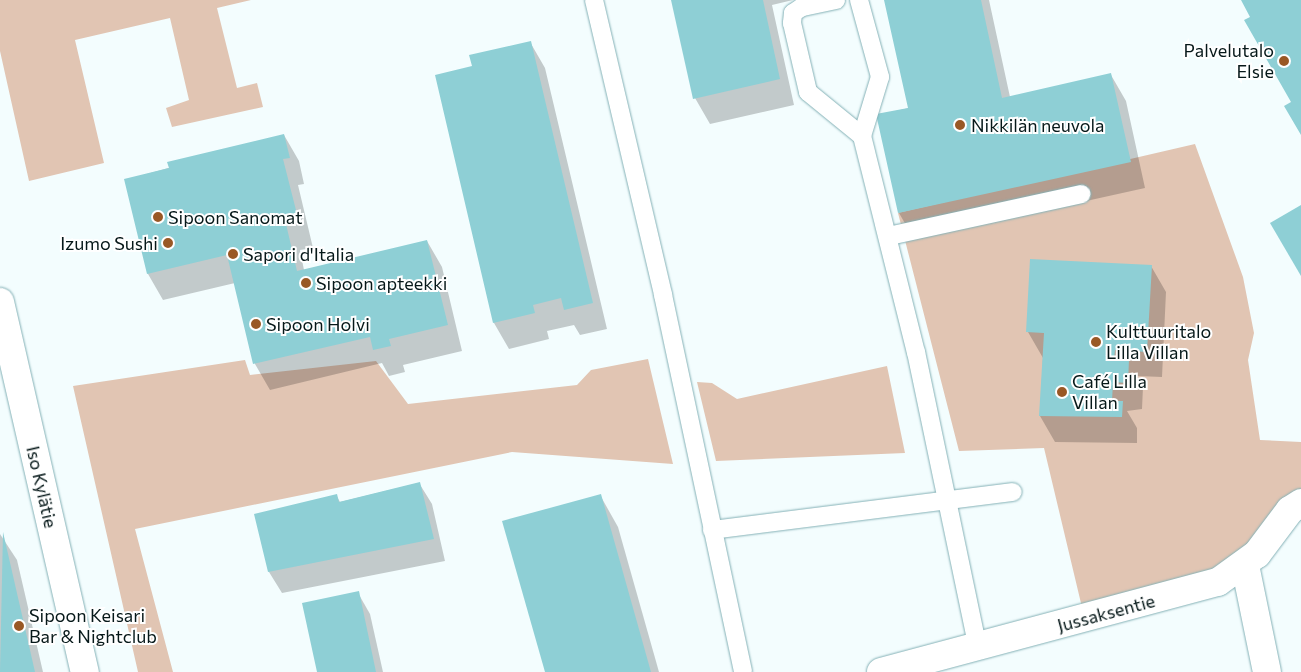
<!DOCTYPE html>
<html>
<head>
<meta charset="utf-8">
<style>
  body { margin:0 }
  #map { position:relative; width:1301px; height:672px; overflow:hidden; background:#f3fdfe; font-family:Commissioner,sans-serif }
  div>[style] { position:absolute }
  .green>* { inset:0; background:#e1c5b3 }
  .shadow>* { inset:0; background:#0003 }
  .building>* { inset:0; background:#8ecfd5 }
  .roads { filter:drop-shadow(0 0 1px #84b1b6) drop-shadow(0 0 1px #84b1b6) }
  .lane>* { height:18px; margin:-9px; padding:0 9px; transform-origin:9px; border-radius:9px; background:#fff }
  .street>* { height:28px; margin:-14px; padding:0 14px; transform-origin:14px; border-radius:14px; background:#fff }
  .dots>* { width:14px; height:14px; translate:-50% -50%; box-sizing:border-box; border:2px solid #fff; border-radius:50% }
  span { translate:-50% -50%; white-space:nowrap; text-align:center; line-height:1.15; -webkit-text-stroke:4px #fff; paint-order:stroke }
  .poi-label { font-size:18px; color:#061819 }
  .right { translate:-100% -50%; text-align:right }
  .left { translate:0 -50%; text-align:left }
  .street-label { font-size:18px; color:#061819 }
</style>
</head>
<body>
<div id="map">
  <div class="green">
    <i style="clip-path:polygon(0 0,251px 0,217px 8px,237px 88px,257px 83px,263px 107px,172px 127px,166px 108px,189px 100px,170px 18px,75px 40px,104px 163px,29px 181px,0 51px)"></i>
    <i style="clip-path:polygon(1195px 144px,1243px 277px,1254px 333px,1248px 360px,1260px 440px,1301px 442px,1301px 503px,1245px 565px,1085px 620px,1044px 448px,959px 451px,898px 213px)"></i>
    <i style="clip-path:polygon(648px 359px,673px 464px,512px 452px,135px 529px,173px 672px,138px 672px,73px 386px,245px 360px,250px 375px,376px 361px,408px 404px,577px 385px,591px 370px)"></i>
    <i style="clip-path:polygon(887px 366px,905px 453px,716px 461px,697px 382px,712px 383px,737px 399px)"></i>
  </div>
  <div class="shadow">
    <i style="clip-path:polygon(673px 0,793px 0,772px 5px,794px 105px,710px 124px,695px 98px)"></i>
    <i style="clip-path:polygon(885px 0,989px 0,1010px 97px,1111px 75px,1126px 101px,1145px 188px,914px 239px,899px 213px,878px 115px,909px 108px)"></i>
    <i style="clip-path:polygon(530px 42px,545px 68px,607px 329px,580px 335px,574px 325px,547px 331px,549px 339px,509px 349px,494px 323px,436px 76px,474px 67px)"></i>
    <i style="clip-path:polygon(284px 135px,299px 161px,304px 184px,298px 185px,313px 248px,300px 250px,304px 270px,427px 241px,442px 267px,462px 351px,403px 365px,405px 372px,389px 376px,382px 363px,270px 390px,255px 364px,235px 283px,163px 300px,148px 274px,126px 180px)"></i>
    <i style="clip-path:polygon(1151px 266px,1166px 292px,1162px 377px,1137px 376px,1143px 387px,1142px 409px,1127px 411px,1137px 428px,1137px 443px,1055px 442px,1040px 416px,1043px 358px,1028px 332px)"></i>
    <i style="clip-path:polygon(419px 483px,432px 504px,445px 561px,282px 593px,269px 572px,256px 515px,336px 495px,340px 502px)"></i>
    <i style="clip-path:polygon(600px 495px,618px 527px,659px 672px,546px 672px)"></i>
    <i style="clip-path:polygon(0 534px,17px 560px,43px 672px,0 672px)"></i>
    <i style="clip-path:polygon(358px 593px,370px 614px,383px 672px,318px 672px)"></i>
  </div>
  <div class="building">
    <i style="clip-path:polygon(671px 0,763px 0,780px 79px,693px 99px)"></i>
    <i style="clip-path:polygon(884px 0,981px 0,1002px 98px,1111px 73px,1131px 162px,898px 213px,876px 114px,908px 108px)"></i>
    <i style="clip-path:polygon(1241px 0,1301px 0,1301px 135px,1284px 106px,1291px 102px,1244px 20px,1250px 17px)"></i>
    <i style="clip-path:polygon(531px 41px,593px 303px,564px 310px,561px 298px,533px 305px,535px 313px,493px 323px,435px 75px,472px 66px,469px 55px)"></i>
    <i style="clip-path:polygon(284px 134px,290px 158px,283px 159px,299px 222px,286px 224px,297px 271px,427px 240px,448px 325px,389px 339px,391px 346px,373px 350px,370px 337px,253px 364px,227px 255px,147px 274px,124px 179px,169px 168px,167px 162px)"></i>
    <i style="clip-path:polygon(1301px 205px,1301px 276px,1270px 223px)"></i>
    <i style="clip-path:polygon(1030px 259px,1152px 265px,1147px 352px,1115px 350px,1114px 360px,1129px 360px,1128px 383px,1113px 382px,1112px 401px,1123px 401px,1122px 417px,1039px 416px,1044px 333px,1026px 332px)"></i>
    <i style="clip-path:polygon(420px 482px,434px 539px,268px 572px,254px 514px,337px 494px,339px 502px)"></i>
    <i style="clip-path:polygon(601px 494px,651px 672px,545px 672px,502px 521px)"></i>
    <i style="clip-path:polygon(3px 532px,35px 672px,0 672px)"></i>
    <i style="clip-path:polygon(359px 591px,376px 672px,317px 672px,302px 603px)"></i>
  </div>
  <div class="roads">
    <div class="lane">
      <i style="left:594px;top:0;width:303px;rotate:76.8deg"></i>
      <i style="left:663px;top:295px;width:385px;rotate:78deg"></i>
      <i style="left:836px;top:0;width:35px;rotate:168deg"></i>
      <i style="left:802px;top:7px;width:11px;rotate:146deg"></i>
      <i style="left:793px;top:13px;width:10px;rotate:96deg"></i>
      <i style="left:792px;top:23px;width:71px;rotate:76.9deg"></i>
      <i style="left:808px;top:92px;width:70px;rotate:39.2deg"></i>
      <i style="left:859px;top:0;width:80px;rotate:74.7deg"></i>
      <i style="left:880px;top:77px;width:62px;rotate:107deg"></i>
      <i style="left:862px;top:136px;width:223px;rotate:76deg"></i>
      <i style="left:916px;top:352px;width:302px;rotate:78.2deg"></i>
      <i style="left:889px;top:236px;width:197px;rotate:-12.3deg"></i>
      <i style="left:712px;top:530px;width:303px;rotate:-7.2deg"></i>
    </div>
    <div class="street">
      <i style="left:0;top:302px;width:380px;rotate:77.1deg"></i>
      <i style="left:1245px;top:565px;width:109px;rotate:78.4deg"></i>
      <i style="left:881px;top:672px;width:349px;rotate:-15deg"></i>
      <i style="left:1218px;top:582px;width:48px;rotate:-35.7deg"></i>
      <i style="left:1257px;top:554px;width:55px;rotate:-53.1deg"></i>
      <i style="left:1290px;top:510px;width:13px;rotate:-32deg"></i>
    </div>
  </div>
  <div class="dots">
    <i style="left:1284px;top:61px;background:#995825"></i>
    <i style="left:960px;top:125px;background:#995825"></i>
    <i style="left:158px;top:217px;background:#995825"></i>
    <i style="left:168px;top:243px;background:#995825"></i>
    <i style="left:233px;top:254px;background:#995825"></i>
    <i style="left:306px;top:283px;background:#995825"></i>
    <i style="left:256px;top:324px;background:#995825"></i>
    <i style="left:1096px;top:342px;background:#995825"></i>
    <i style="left:1062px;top:392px;background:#995825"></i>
    <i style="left:19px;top:626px;background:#995825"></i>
  </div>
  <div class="poi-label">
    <span class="right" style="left:1274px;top:61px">Palvelutalo<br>Elsie</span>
    <span class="left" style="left:971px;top:125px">Nikkilän neuvola</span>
    <span class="left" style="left:168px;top:217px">Sipoon Sanomat</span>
    <span class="right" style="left:158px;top:243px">Izumo Sushi</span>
    <span class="left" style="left:243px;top:254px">Sapori d'Italia</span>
    <span class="left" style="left:316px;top:283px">Sipoon apteekki</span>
    <span class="left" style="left:266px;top:324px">Sipoon Holvi</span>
    <span class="left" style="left:1106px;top:342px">Kulttuuritalo<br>Lilla Villan</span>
    <span class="left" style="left:1072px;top:392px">Café Lilla<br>Villan</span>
    <span class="left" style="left:29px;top:626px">Sipoon Keisari<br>Bar &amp; Nightclub</span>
  </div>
  <div class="street-label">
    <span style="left:42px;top:487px;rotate:77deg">Iso Kylätie</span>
    <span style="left:1106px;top:613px;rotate:-15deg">Jussaksentie</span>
  </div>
</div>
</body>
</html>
